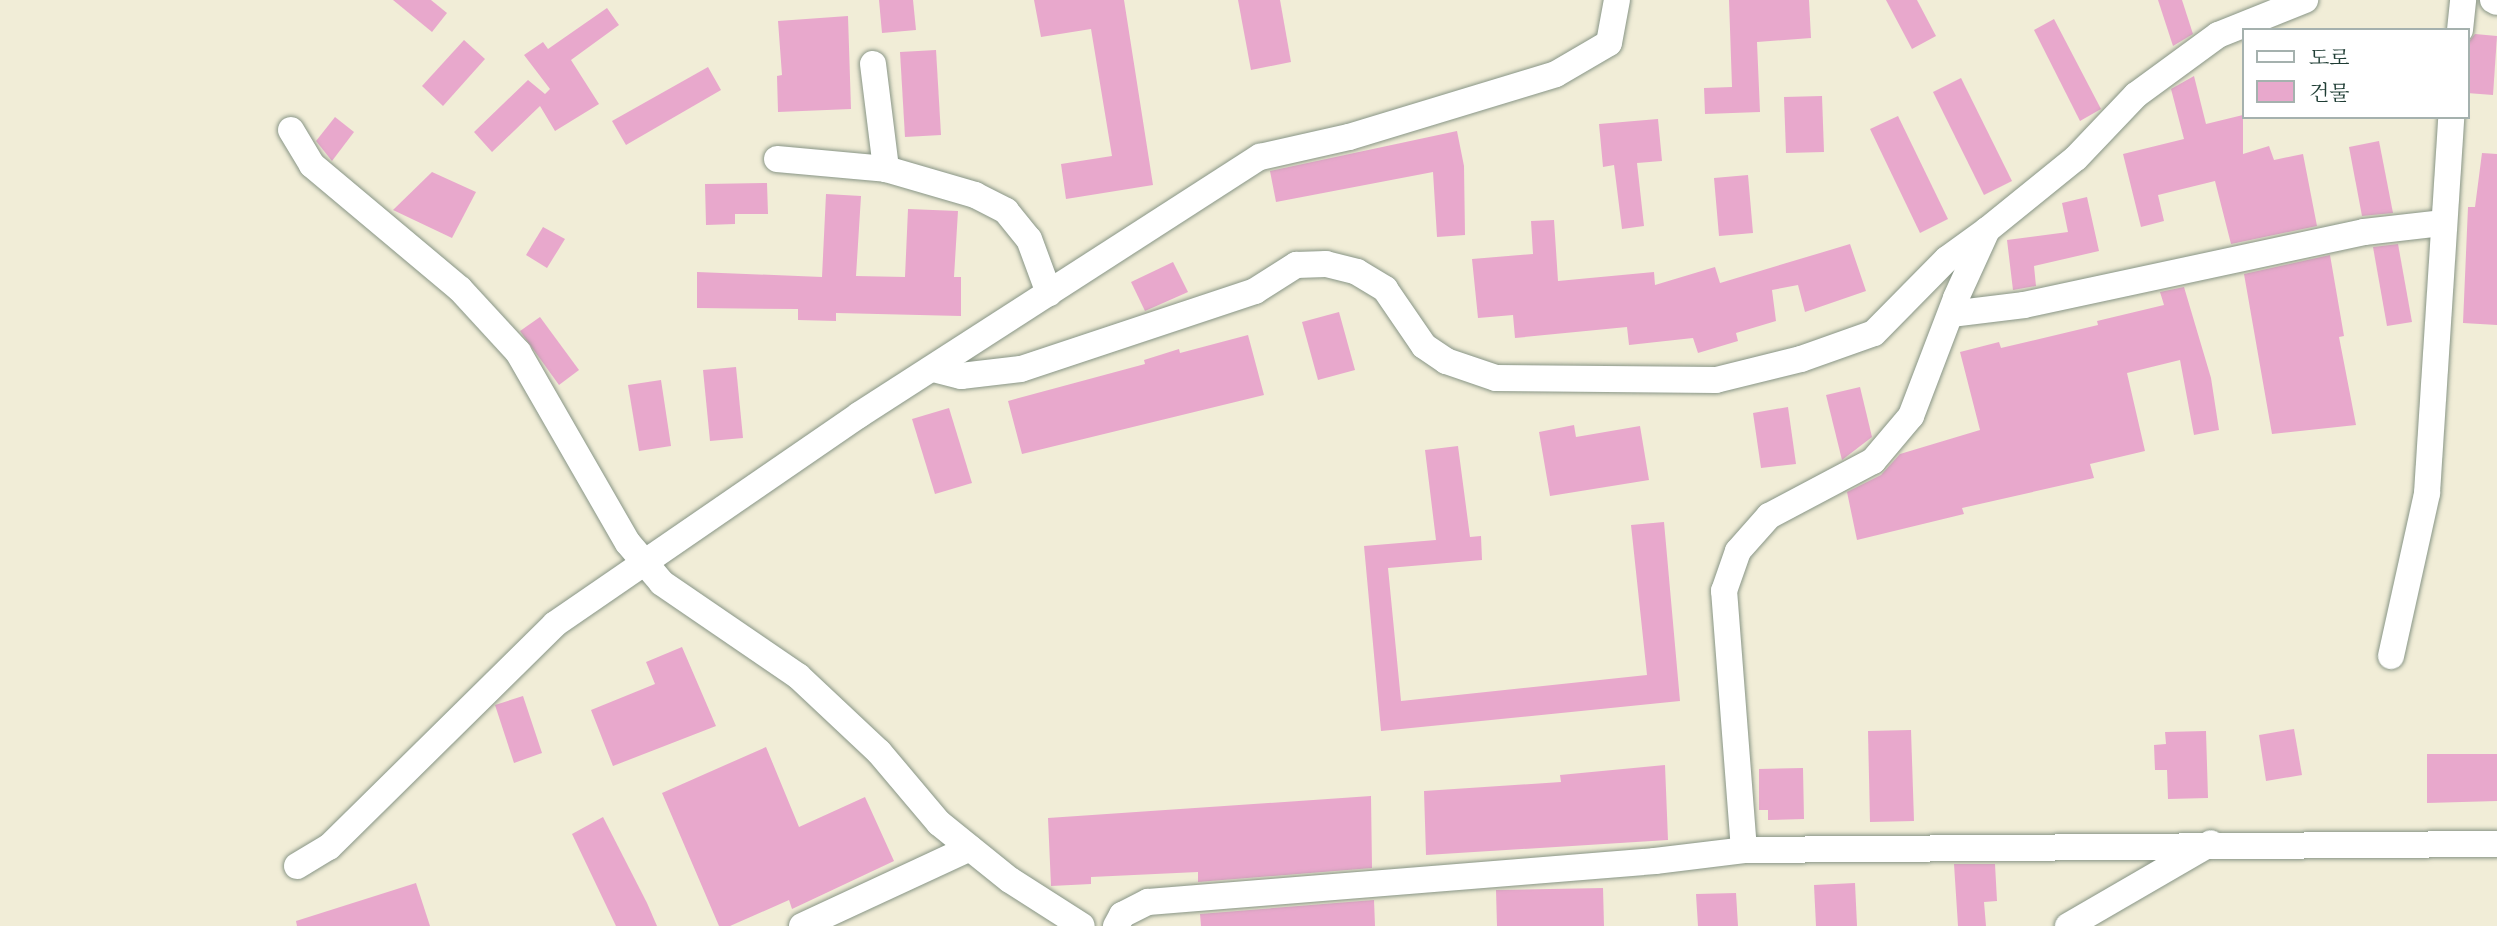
<!DOCTYPE html>
<html>
<head>
<meta charset="utf-8">
<style>
  body { margin:0 }
  #map { position:relative; width:2497px; height:926px; overflow:hidden; background:#f1edd7; font-family:"IM FELL DW Pica","Noto Serif KR",serif }
  div>[style] { position:absolute }
  .building>* { inset:0; background:#e8a8cc }
  .roads { filter:drop-shadow(0 0 2px #889586) drop-shadow(0 0 2px #889586) }
  .street>* { height:26px; margin:-13px; padding:0 13px; transform-origin:13px; border-radius:13px; background:#fff }
  span { translate:-50% -50%; white-space:nowrap; text-align:center; line-height:1.15; -webkit-text-stroke:5px #fff; paint-order:stroke }
  .legend { position:absolute; left:2242px; top:28px; width:228px; height:91px; box-sizing:border-box; background:#fff; border:2px solid #a5b1ae; margin:0; padding:9px 12px; list-style:none; font-size:21px; color:#1f3d34 }
  .legend li { display:flex; align-items:center; gap:14px; height:35px }
  .legend b { width:35px; border:2px solid #a5b1ae }
</style>
</head>
<body>
<div id="map">
  <div class="building">
    <i style="clip-path:polygon(393px 0,431px 0,447px 13px,432px 32px)"></i>
    <i style="clip-path:polygon(879px 0,913px 0,916px 30px,882px 33px)"></i>
    <i style="clip-path:polygon(1034px 0,1124px 0,1153px 185px,1066px 199px,1061px 164px,1112px 156px,1091px 29px,1041px 37px)"></i>
    <i style="clip-path:polygon(1238px 0,1280px 0,1291px 62px,1251px 70px)"></i>
    <i style="clip-path:polygon(1729px 0,1809px 0,1811px 38px,1757px 42px,1760px 112px,1705px 114px,1704px 88px,1732px 87px)"></i>
    <i style="clip-path:polygon(1886px 0,1917px 0,1936px 36px,1912px 49px)"></i>
    <i style="clip-path:polygon(2158px 0,2182px 0,2193px 34px,2173px 46px)"></i>
    <i style="clip-path:polygon(607px 8px,619px 25px,571px 60px,599px 104px,555px 131px,540px 106px,492px 152px,474px 132px,528px 80px,545px 94px,550px 89px,524px 55px,543px 42px,548px 49px)"></i>
    <i style="clip-path:polygon(848px 16px,851px 109px,778px 112px,777px 76px,782px 75px,778px 21px)"></i>
    <i style="clip-path:polygon(2054px 19px,2101px 109px,2080px 121px,2034px 30px)"></i>
    <i style="clip-path:polygon(2475px 34px,2497px 36px,2493px 95px,2467px 93px,2468px 43px)"></i>
    <i style="clip-path:polygon(464px 40px,485px 59px,443px 106px,422px 86px)"></i>
    <i style="clip-path:polygon(936px 50px,941px 135px,905px 137px,900px 52px)"></i>
    <i style="clip-path:polygon(708px 67px,721px 90px,626px 145px,612px 121px)"></i>
    <i style="clip-path:polygon(2194px 76px,2206px 124px,2243px 115px,2243px 154px,2269px 146px,2274px 160px,2303px 154px,2317px 226px,2231px 244px,2215px 181px,2158px 195px,2164px 221px,2141px 227px,2123px 154px,2184px 139px,2171px 89px)"></i>
    <i style="clip-path:polygon(1961px 78px,2012px 181px,1984px 195px,1933px 92px)"></i>
    <i style="clip-path:polygon(1822px 96px,1824px 152px,1786px 153px,1784px 97px)"></i>
    <i style="clip-path:polygon(1898px 116px,1948px 219px,1920px 233px,1870px 129px)"></i>
    <i style="clip-path:polygon(335px 117px,354px 132px,332px 161px,316px 141px)"></i>
    <i style="clip-path:polygon(1658px 119px,1662px 161px,1637px 163px,1644px 226px,1622px 229px,1614px 165px,1603px 167px,1599px 124px)"></i>
    <i style="clip-path:polygon(1457px 131px,1464px 166px,1465px 235px,1437px 237px,1433px 172px,1276px 202px,1270px 171px)"></i>
    <i style="clip-path:polygon(2379px 141px,2393px 213px,2362px 216px,2349px 147px)"></i>
    <i style="clip-path:polygon(2482px 153px,2497px 154px,2497px 325px,2463px 323px,2468px 207px,2475px 207px)"></i>
    <i style="clip-path:polygon(432px 172px,476px 192px,452px 238px,393px 210px)"></i>
    <i style="clip-path:polygon(1748px 175px,1753px 233px,1719px 236px,1714px 178px)"></i>
    <i style="clip-path:polygon(767px 183px,768px 214px,735px 214px,735px 224px,706px 225px,705px 184px)"></i>
    <i style="clip-path:polygon(826px 194px,861px 196px,856px 276px,905px 277px,908px 209px,958px 211px,954px 277px,961px 277px,961px 316px,836px 313px,836px 321px,798px 320px,798px 309px,697px 308px,697px 272px,822px 277px)"></i>
    <i style="clip-path:polygon(2087px 197px,2099px 251px,2034px 266px,2036px 286px,2013px 290px,2007px 240px,2068px 232px,2062px 203px)"></i>
    <i style="clip-path:polygon(1554px 220px,1558px 281px,1654px 272px,1655px 285px,1715px 267px,1720px 283px,1850px 244px,1866px 291px,1805px 312px,1798px 285px,1772px 290px,1776px 321px,1736px 333px,1738px 341px,1698px 353px,1693px 338px,1629px 345px,1627px 327px,1515px 338px,1513px 315px,1478px 318px,1472px 259px,1533px 254px,1531px 221px)"></i>
    <i style="clip-path:polygon(543px 227px,565px 239px,547px 268px,526px 255px)"></i>
    <i style="clip-path:polygon(2398px 244px,2412px 322px,2387px 326px,2373px 247px)"></i>
    <i style="clip-path:polygon(2330px 255px,2344px 336px,2339px 337px,2356px 425px,2272px 434px,2244px 274px)"></i>
    <i style="clip-path:polygon(1173px 262px,1188px 292px,1145px 311px,1131px 282px)"></i>
    <i style="clip-path:polygon(2184px 287px,2211px 378px,2219px 430px,2194px 435px,2180px 360px,2127px 373px,2145px 451px,2090px 464px,2094px 478px,1962px 508px,1964px 514px,1857px 540px,1847px 492px,1881px 475px,1900px 454px,1980px 430px,1960px 352px,1999px 342px,2001px 348px,2098px 325px,2097px 321px,2164px 305px,2160px 292px)"></i>
    <i style="clip-path:polygon(1339px 312px,1355px 370px,1318px 380px,1302px 322px)"></i>
    <i style="clip-path:polygon(540px 317px,579px 370px,559px 385px,520px 331px)"></i>
    <i style="clip-path:polygon(1248px 335px,1264px 395px,1022px 454px,1008px 401px,1145px 364px,1144px 360px,1179px 349px,1180px 353px)"></i>
    <i style="clip-path:polygon(736px 367px,743px 438px,710px 441px,703px 370px)"></i>
    <i style="clip-path:polygon(661px 380px,671px 446px,639px 451px,628px 385px)"></i>
    <i style="clip-path:polygon(1860px 387px,1872px 437px,1842px 460px,1826px 395px)"></i>
    <i style="clip-path:polygon(1788px 407px,1796px 464px,1761px 468px,1753px 413px)"></i>
    <i style="clip-path:polygon(949px 408px,972px 483px,935px 494px,912px 419px)"></i>
    <i style="clip-path:polygon(1574px 425px,1576px 437px,1640px 426px,1649px 480px,1550px 496px,1539px 432px)"></i>
    <i style="clip-path:polygon(1458px 446px,1470px 537px,1481px 536px,1482px 560px,1388px 568px,1401px 701px,1647px 675px,1631px 525px,1664px 522px,1680px 701px,1381px 731px,1364px 546px,1436px 540px,1425px 450px)"></i>
    <i style="clip-path:polygon(682px 647px,716px 726px,613px 766px,591px 710px,655px 684px,646px 662px)"></i>
    <i style="clip-path:polygon(523px 696px,542px 753px,514px 763px,495px 705px)"></i>
    <i style="clip-path:polygon(2294px 729px,2302px 775px,2266px 781px,2259px 735px)"></i>
    <i style="clip-path:polygon(1911px 730px,1914px 821px,1870px 822px,1868px 731px)"></i>
    <i style="clip-path:polygon(2206px 731px,2208px 798px,2168px 799px,2167px 770px,2155px 770px,2154px 745px,2166px 744px,2165px 732px)"></i>
    <i style="clip-path:polygon(766px 747px,799px 827px,865px 797px,894px 861px,792px 909px,789px 900px,730px 926px,719px 926px,662px 793px)"></i>
    <i style="clip-path:polygon(2427px 754px,2497px 754px,2497px 801px,2427px 803px)"></i>
    <i style="clip-path:polygon(1665px 765px,1668px 840px,1426px 855px,1424px 791px,1561px 782px,1560px 775px)"></i>
    <i style="clip-path:polygon(1803px 768px,1804px 819px,1768px 820px,1768px 810px,1759px 810px,1759px 769px)"></i>
    <i style="clip-path:polygon(1371px 796px,1372px 868px,1198px 882px,1198px 872px,1091px 877px,1091px 884px,1051px 886px,1048px 818px)"></i>
    <i style="clip-path:polygon(603px 817px,647px 903px,657px 926px,616px 926px,572px 834px)"></i>
    <i style="clip-path:polygon(1954px 864px,1995px 864px,1997px 901px,1984px 902px,1986px 926px,1958px 926px)"></i>
    <i style="clip-path:polygon(416px 883px,430px 926px,297px 926px,296px 921px)"></i>
    <i style="clip-path:polygon(1855px 883px,1857px 926px,1816px 926px,1814px 885px)"></i>
    <i style="clip-path:polygon(1603px 888px,1604px 926px,1497px 926px,1496px 890px)"></i>
    <i style="clip-path:polygon(1736px 893px,1738px 926px,1698px 926px,1696px 894px)"></i>
    <i style="clip-path:polygon(1374px 900px,1375px 926px,1201px 926px,1200px 914px)"></i>
  </div>
  <div class="roads">
    <div class="street">
      <i style="left:2493px;top:0;width:4px;rotate:27deg"></i>
      <i style="left:2460px;top:30px;width:30px;rotate:-84deg"></i>
      <i style="left:873px;top:64px;width:106px;rotate:82.9deg"></i>
      <i style="left:291px;top:130px;width:41px;rotate:59deg"></i>
      <i style="left:312px;top:165px;width:193px;rotate:40deg"></i>
      <i style="left:460px;top:289px;width:86px;rotate:47.4deg"></i>
      <i style="left:518px;top:352px;width:220px;rotate:60.1deg"></i>
      <i style="left:628px;top:543px;width:52px;rotate:49.6deg"></i>
      <i style="left:662px;top:583px;width:165px;rotate:34.4deg"></i>
      <i style="left:798px;top:676px;width:111px;rotate:43.2deg"></i>
      <i style="left:879px;top:752px;width:93px;rotate:49.8deg"></i>
      <i style="left:939px;top:823px;width:91px;rotate:38.8deg"></i>
      <i style="left:1010px;top:880px;width:85px;rotate:32.6deg"></i>
      <i style="left:777px;top:159px;width:109px;rotate:5.2deg"></i>
      <i style="left:886px;top:169px;width:93px;rotate:16.3deg"></i>
      <i style="left:975px;top:195px;width:35px;rotate:27deg"></i>
      <i style="left:1006px;top:211px;width:36px;rotate:51deg"></i>
      <i style="left:1029px;top:239px;width:58px;rotate:69.7deg"></i>
      <i style="left:1951px;top:314px;width:74px;rotate:-7deg"></i>
      <i style="left:2024px;top:305px;width:348px;rotate:-12.1deg"></i>
      <i style="left:2364px;top:232px;width:80px;rotate:-6.5deg"></i>
      <i style="left:933px;top:369px;width:29px;rotate:14deg"></i>
      <i style="left:961px;top:376px;width:60px;rotate:-6.7deg"></i>
      <i style="left:1021px;top:369px;width:247px;rotate:-18.4deg"></i>
      <i style="left:1255px;top:291px;width:49px;rotate:-32.4deg"></i>
      <i style="left:1296px;top:265px;width:30px;rotate:-2deg"></i>
      <i style="left:1326px;top:264px;width:32px;rotate:14deg"></i>
      <i style="left:1357px;top:272px;width:33px;rotate:31deg"></i>
      <i style="left:1385px;top:289px;width:69px;rotate:55.6deg"></i>
      <i style="left:1424px;top:346px;width:27px;rotate:34deg"></i>
      <i style="left:1446px;top:361px;width:53px;rotate:18.8deg"></i>
      <i style="left:1496px;top:378px;width:220px;rotate:0.5deg"></i>
      <i style="left:1716px;top:380px;width:88px;rotate:-13.9deg"></i>
      <i style="left:1801px;top:359px;width:77px;rotate:-19.6deg"></i>
      <i style="left:1874px;top:333px;width:104px;rotate:-45.4deg"></i>
      <i style="left:1947px;top:259px;width:49px;rotate:-35.9deg"></i>
      <i style="left:2391px;top:656px;width:167px;rotate:-77.5deg"></i>
      <i style="left:2427px;top:493px;width:377px;rotate:-86.3deg"></i>
      <i style="left:1744px;top:850px;width:260px;rotate:-94.4deg"></i>
      <i style="left:1724px;top:591px;width:42px;rotate:-70.7deg"></i>
      <i style="left:1738px;top:551px;width:47px;rotate:-48.5deg"></i>
      <i style="left:1769px;top:516px;width:118px;rotate:-27.9deg"></i>
      <i style="left:1873px;top:461px;width:59px;rotate:-49.8deg"></i>
      <i style="left:1911px;top:416px;width:126px;rotate:-69.1deg"></i>
      <i style="left:1956px;top:298px;width:75px;rotate:-65.5deg"></i>
      <i style="left:1987px;top:230px;width:114px;rotate:-39deg"></i>
      <i style="left:2076px;top:158px;width:87px;rotate:-46.4deg"></i>
      <i style="left:2136px;top:95px;width:102px;rotate:-36.2deg"></i>
      <i style="left:2218px;top:35px;width:94px;rotate:-21.9deg"></i>
      <i style="left:297px;top:866px;width:37px;rotate:-31deg"></i>
      <i style="left:329px;top:847px;width:317px;rotate:-44.6deg"></i>
      <i style="left:555px;top:624px;width:369px;rotate:-34.5deg"></i>
      <i style="left:859px;top:415px;width:477px;rotate:-32.8deg"></i>
      <i style="left:1260px;top:157px;width:91px;rotate:-12.7deg"></i>
      <i style="left:1349px;top:137px;width:216px;rotate:-16.9deg"></i>
      <i style="left:1556px;top:74px;width:61px;rotate:-30.3deg"></i>
      <i style="left:1609px;top:43px;width:44px;rotate:-79.5deg"></i>
      <i style="left:802px;top:926px;width:185px;rotate:-24.9deg"></i>
      <i style="left:1116px;top:926px;width:13px;rotate:-61deg"></i>
      <i style="left:1122px;top:915px;width:29px;rotate:-27deg"></i>
      <i style="left:1148px;top:902px;width:509px;rotate:-4.62deg"></i>
      <i style="left:1655px;top:861px;width:90px;rotate:-7deg"></i>
      <i style="left:1744px;top:850px;width:753px;rotate:-0.46deg"></i>
      <i style="left:2068px;top:926px;width:165px;rotate:-30.1deg"></i>
    </div>
  </div>
  <ul class="legend">
  <li><b style="height:9px;background:#fff"></b>도로</li>
  <li><b style="height:19px;background:#e8a8cc"></b>건물</li>
  </ul>
</div>
</body>
</html>
